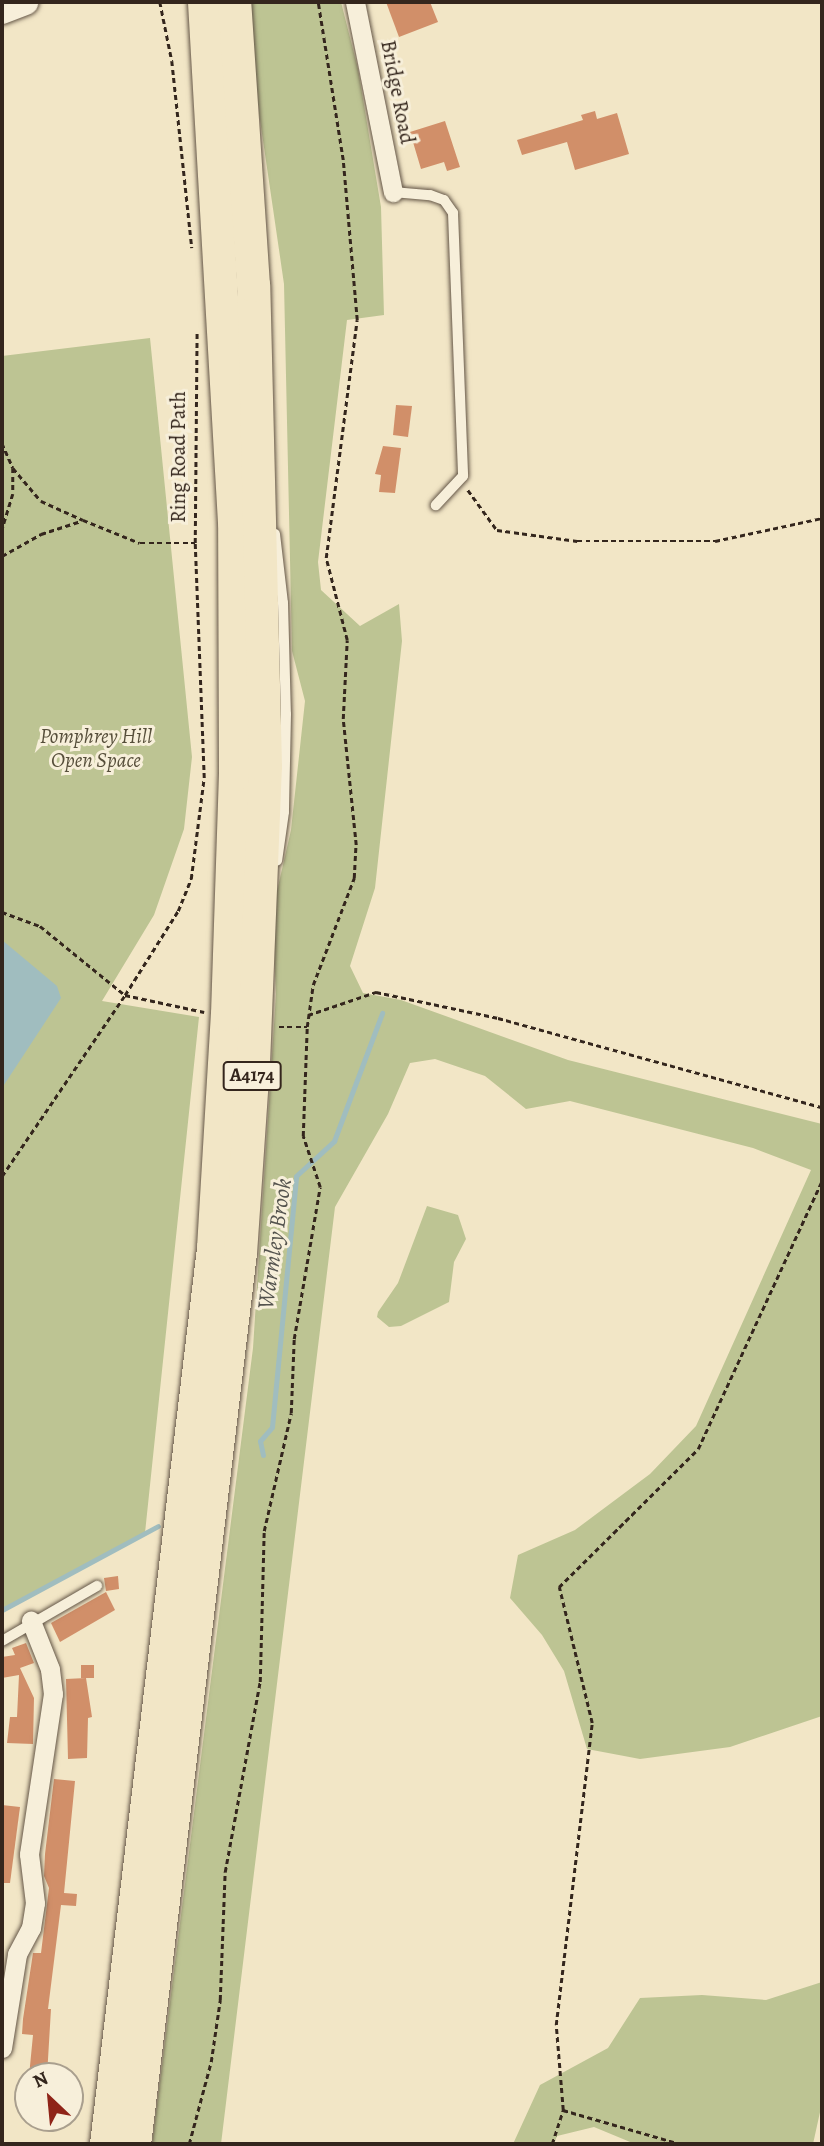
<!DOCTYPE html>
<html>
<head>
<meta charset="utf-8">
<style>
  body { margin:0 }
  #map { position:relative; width:824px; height:2146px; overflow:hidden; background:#f2e6c6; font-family:Alegreya,serif }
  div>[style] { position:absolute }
  .green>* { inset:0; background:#bdc493 }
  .water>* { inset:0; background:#a0bdbf }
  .stream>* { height:5px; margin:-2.5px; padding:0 2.5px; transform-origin:2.5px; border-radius:2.5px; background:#a0bdbf }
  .building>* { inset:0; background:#d18f69 }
  .path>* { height:2.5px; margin-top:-1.25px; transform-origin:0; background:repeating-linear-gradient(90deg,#34261d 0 5px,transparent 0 8.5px) }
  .roads { filter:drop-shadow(0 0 2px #645647) drop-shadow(0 0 2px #645647) }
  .lane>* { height:10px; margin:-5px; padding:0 5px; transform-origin:5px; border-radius:5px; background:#f7efda }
  .street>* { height:19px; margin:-9.5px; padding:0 9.5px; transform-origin:9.5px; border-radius:9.5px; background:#f7efda }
  .secondary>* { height:26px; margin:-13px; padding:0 13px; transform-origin:13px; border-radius:13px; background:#f7efda }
  .highway>* { height:33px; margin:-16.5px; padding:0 16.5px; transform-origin:16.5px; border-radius:16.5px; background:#f2e6c6 }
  span { translate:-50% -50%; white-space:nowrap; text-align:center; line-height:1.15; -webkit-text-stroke:6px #f7efda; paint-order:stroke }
  .shield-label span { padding:2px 5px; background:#f7efda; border:2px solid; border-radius:5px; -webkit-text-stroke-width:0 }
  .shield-label { font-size:19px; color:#34261d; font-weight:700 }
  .street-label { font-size:21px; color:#34261d }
  .park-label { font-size:21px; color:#564e3a; font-style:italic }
  .water-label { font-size:23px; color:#54534e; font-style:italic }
  .frame { position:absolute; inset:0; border:4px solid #34261d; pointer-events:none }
  .north { position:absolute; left:14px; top:2062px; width:70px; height:70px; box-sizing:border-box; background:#f7efda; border:2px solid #a99f8e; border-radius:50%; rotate:334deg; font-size:19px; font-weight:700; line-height:28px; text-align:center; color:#34261d }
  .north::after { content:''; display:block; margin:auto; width:24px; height:32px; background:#8f2418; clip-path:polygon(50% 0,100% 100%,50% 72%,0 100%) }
</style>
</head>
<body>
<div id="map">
  <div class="green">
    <i style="clip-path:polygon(249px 2px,341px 2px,358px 69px,381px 207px,384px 315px,347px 320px,318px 562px,321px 590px,360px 626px,399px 604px,402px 641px,375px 888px,350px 966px,363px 993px,401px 1000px,568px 1060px,822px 1124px,822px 1716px,730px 1747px,640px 1759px,587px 1749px,564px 1671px,542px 1635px,510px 1598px,518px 1555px,575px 1530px,650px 1474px,696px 1426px,811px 1170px,753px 1148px,570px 1101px,526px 1109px,485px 1076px,435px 1059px,410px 1063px,388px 1114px,335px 1207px,221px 2144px,152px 2144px,253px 1348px,276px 994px,272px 913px,291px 830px,305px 701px,292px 651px,284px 284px,259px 113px)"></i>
    <i style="clip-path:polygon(150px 338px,192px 757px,184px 829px,154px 915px,102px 1001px,199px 1017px,145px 1533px,2px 1613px,2px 356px)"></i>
    <i style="clip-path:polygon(427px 1206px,458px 1215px,466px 1239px,454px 1262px,449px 1302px,401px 1326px,389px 1327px,377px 1317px,378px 1312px,398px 1283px)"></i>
    <i style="clip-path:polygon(822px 1982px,822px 2103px,813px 2144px,635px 2144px,594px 2127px,557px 2136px,554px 2144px,513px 2144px,540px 2085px,608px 2048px,640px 1998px,702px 1995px,766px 2000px)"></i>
  </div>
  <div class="water">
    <i style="clip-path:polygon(2px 940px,57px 986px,61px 998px,2px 1088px)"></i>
  </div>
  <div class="stream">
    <i style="left:263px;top:1455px;width:14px;rotate:-102deg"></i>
    <i style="left:260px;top:1441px;width:18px;rotate:-49deg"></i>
    <i style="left:272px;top:1427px;width:252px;rotate:-84.5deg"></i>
    <i style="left:296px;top:1176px;width:52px;rotate:-42.6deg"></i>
    <i style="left:334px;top:1141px;width:137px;rotate:-69.4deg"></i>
    <i style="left:2px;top:1610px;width:177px;rotate:-28.3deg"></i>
  </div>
  <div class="building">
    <i style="clip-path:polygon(386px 2px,430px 2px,438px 22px,399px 37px)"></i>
    <i style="clip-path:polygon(595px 111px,597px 119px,617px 113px,629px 154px,575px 170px,567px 142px,522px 155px,517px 140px,583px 120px,581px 115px)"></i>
    <i style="clip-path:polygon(445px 121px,460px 167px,447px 171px,444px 162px,421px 169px,410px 132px)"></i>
    <i style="clip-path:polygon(396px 405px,412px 406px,408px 437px,393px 435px)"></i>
    <i style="clip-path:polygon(383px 446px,401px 448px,395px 493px,379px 492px,381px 475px,375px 474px)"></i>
    <i style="clip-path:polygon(118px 1576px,119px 1589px,106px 1591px,104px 1578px)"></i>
    <i style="clip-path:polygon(106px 1592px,115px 1610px,60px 1642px,51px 1623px)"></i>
    <i style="clip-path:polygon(26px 1643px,34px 1663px,20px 1668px,34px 1698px,33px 1744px,7px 1743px,10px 1717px,17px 1717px,19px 1675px,2px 1678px,2px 1657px,15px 1655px,12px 1648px)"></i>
    <i style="clip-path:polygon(81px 1665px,94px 1665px,94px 1678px,81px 1678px)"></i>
    <i style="clip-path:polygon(86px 1678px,92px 1717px,88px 1718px,87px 1758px,68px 1759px,66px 1679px)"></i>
    <i style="clip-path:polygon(54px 1779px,75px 1781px,64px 1893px,77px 1894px,76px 1906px,61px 1905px,48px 2009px,51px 2009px,47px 2076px,29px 2076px,33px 2035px,22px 2034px,23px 2019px,33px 1953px,41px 1953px,49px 1888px,44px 1876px,45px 1854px)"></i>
    <i style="clip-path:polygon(2px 1805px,20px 1807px,10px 1883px,2px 1883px)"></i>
  </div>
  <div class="path">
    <i style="left:160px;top:2px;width:60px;rotate:78.5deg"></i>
    <i style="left:172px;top:61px;width:188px;rotate:83.9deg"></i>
    <i style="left:2px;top:443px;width:27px;rotate:66deg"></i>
    <i style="left:13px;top:468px;width:26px;rotate:90deg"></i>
    <i style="left:13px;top:494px;width:39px;rotate:107deg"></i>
    <i style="left:13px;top:468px;width:43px;rotate:49.7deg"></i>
    <i style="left:41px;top:501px;width:46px;rotate:24.3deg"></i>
    <i style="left:83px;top:520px;width:61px;rotate:22deg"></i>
    <i style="left:140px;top:543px;width:55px"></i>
    <i style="left:468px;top:490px;width:49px;rotate:54.1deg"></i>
    <i style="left:497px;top:530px;width:81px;rotate:7.8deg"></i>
    <i style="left:577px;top:541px;width:138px"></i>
    <i style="left:715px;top:541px;width:109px;rotate:-12.1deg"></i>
    <i style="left:2px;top:556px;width:45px;rotate:-29.4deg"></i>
    <i style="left:41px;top:534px;width:42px;rotate:-18deg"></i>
    <i style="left:2px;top:912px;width:40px;rotate:20.2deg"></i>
    <i style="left:40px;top:926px;width:109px;rotate:39.1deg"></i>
    <i style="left:125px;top:995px;width:81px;rotate:12.1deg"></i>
    <i style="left:308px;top:1015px;width:72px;rotate:-18.7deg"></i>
    <i style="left:376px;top:992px;width:125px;rotate:12deg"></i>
    <i style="left:498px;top:1018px;width:336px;rotate:15.4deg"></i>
    <i style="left:279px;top:1027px;width:28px"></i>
    <i style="left:2px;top:1176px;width:219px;rotate:-55.8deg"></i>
    <i style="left:125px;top:995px;width:99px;rotate:-57.8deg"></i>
    <i style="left:178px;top:911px;width:35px;rotate:-68deg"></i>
    <i style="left:191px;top:879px;width:102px;rotate:-82.7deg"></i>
    <i style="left:204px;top:778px;width:235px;rotate:-92.2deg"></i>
    <i style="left:195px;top:543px;width:212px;rotate:-89.5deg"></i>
    <i style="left:563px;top:2110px;width:123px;rotate:16.1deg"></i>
    <i style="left:189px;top:2144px;width:85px;rotate:-75deg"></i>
    <i style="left:211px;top:2062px;width:63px;rotate:-81.7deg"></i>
    <i style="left:220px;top:2000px;width:128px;rotate:-87.8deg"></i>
    <i style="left:225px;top:1872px;width:193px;rotate:-79.6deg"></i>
    <i style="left:260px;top:1682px;width:151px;rotate:-88.5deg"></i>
    <i style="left:264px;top:1531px;width:121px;rotate:-77.1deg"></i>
    <i style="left:291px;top:1413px;width:74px;rotate:-87.7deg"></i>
    <i style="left:294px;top:1339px;width:154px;rotate:-80.3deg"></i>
    <i style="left:320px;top:1187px;width:54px;rotate:-108.4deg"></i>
    <i style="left:303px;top:1136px;width:109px;rotate:-87.9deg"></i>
    <i style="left:307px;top:1027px;width:42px;rotate:-81.9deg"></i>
    <i style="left:313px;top:985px;width:115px;rotate:-69deg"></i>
    <i style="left:354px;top:878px;width:33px;rotate:-87deg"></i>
    <i style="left:356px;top:845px;width:127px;rotate:-95.9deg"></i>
    <i style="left:343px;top:719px;width:79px;rotate:-87.1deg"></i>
    <i style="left:347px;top:640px;width:85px;rotate:-104.4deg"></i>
    <i style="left:326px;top:558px;width:240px;rotate:-82.6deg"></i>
    <i style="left:357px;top:320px;width:161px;rotate:-95deg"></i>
    <i style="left:343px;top:160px;width:160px;rotate:-99deg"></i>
    <i style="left:552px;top:2144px;width:36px;rotate:-72deg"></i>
    <i style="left:563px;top:2110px;width:85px;rotate:-94.7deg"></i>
    <i style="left:556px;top:2025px;width:304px;rotate:-83.2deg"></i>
    <i style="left:592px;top:1723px;width:140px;rotate:-103.6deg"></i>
    <i style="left:559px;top:1587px;width:196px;rotate:-44.8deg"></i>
    <i style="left:698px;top:1449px;width:295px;rotate:-65.2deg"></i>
  </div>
  <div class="roads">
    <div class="lane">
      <i style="left:393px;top:192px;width:37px;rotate:5deg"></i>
      <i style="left:430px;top:195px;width:15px;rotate:20deg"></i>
      <i style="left:444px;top:200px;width:16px;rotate:55deg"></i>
      <i style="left:453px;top:213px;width:263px;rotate:87.8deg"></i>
      <i style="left:463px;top:476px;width:40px;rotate:133deg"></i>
      <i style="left:275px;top:534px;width:69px;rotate:83.4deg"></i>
      <i style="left:283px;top:603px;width:111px;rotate:88.5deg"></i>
      <i style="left:286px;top:714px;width:98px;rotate:91.2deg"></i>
      <i style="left:284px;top:812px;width:49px;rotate:98.1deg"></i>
      <i style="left:2px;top:1641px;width:110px;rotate:-30.1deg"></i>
    </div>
    <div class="street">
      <i style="left:355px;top:2px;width:194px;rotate:78.7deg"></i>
      <i style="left:2px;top:2048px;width:95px;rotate:-80.9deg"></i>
      <i style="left:17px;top:1954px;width:30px;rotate:-62deg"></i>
      <i style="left:31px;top:1928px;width:25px;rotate:-81deg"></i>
      <i style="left:35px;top:1903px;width:49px;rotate:-97deg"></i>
      <i style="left:29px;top:1854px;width:162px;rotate:-81.5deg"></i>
      <i style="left:53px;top:1694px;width:25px;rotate:-97deg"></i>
      <i style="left:50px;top:1669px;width:52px;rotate:-111.6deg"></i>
    </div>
    <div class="secondary">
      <i style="left:2px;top:11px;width:25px;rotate:-21deg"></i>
    </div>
    <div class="highway">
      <i style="left:106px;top:2144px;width:902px;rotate:-83.19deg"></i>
      <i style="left:213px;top:1248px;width:234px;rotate:-86.6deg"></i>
      <i style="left:227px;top:1014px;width:240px;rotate:-88.1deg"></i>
      <i style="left:235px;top:774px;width:252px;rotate:-90.2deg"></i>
      <i style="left:234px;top:522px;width:521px;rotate:-93.3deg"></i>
      <i style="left:134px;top:2144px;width:897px;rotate:-83.22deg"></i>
      <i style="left:240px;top:1253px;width:190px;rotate:-86.1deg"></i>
      <i style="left:253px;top:1063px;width:297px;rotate:-87.7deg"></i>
      <i style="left:265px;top:766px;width:481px;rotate:-91.4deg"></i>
      <i style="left:253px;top:285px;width:284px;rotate:-93.8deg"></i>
    </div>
  </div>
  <div class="shield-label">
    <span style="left:252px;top:1076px">A4174</span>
  </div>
  <div class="street-label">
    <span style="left:398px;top:92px;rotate:79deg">Bridge Road</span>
    <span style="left:178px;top:457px;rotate:-90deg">Ring Road Path</span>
  </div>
  <div class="park-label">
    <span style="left:96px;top:748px">Pomphrey Hill<br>Open Space</span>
  </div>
  <div class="water-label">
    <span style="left:275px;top:1244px;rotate:-82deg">Warmley Brook</span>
  </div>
  <div class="frame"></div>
  <div class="north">N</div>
</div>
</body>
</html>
